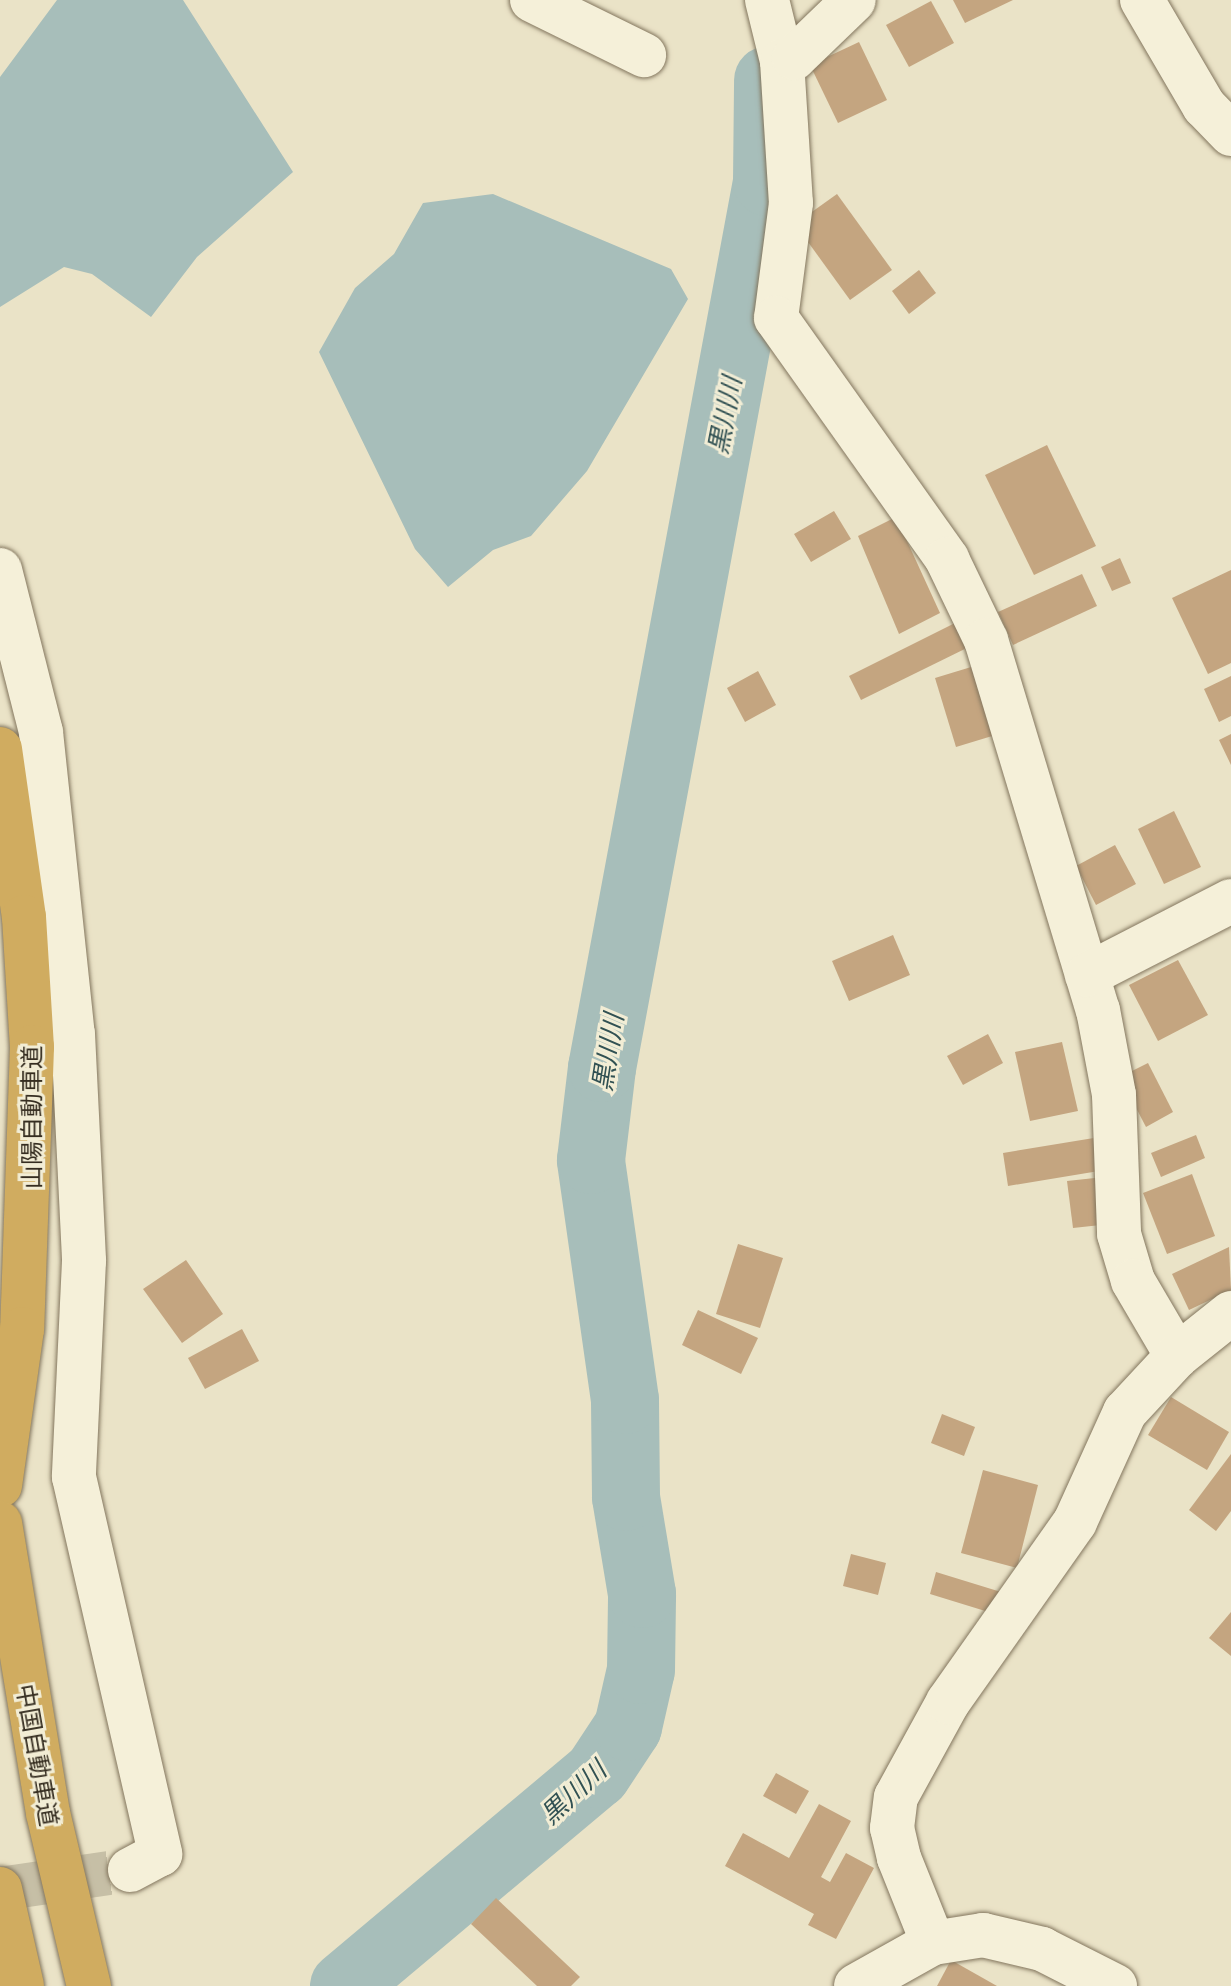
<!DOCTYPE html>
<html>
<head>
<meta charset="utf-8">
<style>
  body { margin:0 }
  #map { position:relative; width:1231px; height:1986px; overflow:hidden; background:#eae3c7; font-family:Literata,"Noto Sans JP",serif }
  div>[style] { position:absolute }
  .water>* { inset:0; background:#a7beba }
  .river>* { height:68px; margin:-34px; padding:0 34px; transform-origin:34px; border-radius:34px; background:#a7beba }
  .building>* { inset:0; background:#c4a580 }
  .minor-tunnel>* { height:44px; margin-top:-22px; transform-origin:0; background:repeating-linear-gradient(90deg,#c6bfa6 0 44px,transparent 0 66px) }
  .roads { filter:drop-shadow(0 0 2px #83765e) drop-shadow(0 0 2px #83765e) }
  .minor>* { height:44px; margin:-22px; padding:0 22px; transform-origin:22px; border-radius:22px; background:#f5f0d9 }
  .tertiary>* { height:44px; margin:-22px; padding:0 22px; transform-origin:22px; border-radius:22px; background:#f5f0d9 }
  .motorway>* { height:44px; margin:-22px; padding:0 22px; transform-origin:22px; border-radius:22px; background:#d0ac60 }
  span { translate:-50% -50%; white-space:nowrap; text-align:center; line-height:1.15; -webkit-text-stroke:6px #f2edd5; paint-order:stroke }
  .street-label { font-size:24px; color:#352d20 }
  .water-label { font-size:26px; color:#315153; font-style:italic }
</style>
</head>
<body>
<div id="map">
  <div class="water">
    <i style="clip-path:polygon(57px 0,183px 0,293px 172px,197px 257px,151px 317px,92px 274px,64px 267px,0 307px,0 77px)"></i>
    <i style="clip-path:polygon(493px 194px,671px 269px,688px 299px,587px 471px,531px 536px,493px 550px,448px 587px,415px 549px,319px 352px,355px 288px,394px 254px,423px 203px)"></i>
  </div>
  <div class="river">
    <i style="left:344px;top:1986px;width:330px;rotate:-40deg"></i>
    <i style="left:597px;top:1774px;width:56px;rotate:-56.6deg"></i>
    <i style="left:628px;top:1727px;width:58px;rotate:-77.2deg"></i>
    <i style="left:641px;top:1670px;width:76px;rotate:-89.2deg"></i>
    <i style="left:642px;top:1594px;width:98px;rotate:-99.4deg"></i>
    <i style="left:626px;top:1497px;width:97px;rotate:-90.6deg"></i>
    <i style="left:625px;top:1400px;width:242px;rotate:-98.1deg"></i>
    <i style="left:591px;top:1160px;width:93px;rotate:-83.2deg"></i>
    <i style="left:602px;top:1068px;width:901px;rotate:-79.45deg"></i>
    <i style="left:767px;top:182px;width:102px;rotate:-89.4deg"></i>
  </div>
  <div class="building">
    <i style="clip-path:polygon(953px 0,1013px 0,965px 23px)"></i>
    <i style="clip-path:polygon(931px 1px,954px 43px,909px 67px,886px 25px)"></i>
    <i style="clip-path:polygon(859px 42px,887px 100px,838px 123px,810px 65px)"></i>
    <i style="clip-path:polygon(837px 194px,892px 270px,850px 300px,795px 224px)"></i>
    <i style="clip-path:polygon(919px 270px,936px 293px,909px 314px,892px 291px)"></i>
    <i style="clip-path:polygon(1047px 445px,1096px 546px,1034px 575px,985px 475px)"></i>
    <i style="clip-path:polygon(834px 511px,851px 539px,811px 562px,794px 534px)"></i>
    <i style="clip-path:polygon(896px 517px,940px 613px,899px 634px,858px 536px)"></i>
    <i style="clip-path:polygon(1120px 558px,1131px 583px,1112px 591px,1101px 567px)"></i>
    <i style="clip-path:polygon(1231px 570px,1231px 663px,1208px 674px,1172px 598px)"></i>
    <i style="clip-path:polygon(1082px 574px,1097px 606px,1013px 645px,998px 612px)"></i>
    <i style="clip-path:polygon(967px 617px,979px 642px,861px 700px,849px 676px)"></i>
    <i style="clip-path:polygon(981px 664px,1002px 733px,956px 747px,935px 678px)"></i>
    <i style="clip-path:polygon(758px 671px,776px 705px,745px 722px,727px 688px)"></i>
    <i style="clip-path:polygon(1231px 676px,1231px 716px,1219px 722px,1204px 689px)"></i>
    <i style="clip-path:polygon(1231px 734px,1231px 765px,1219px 740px)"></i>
    <i style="clip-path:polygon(1174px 811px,1201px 867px,1164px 884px,1138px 829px)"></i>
    <i style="clip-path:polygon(1115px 845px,1136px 884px,1096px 905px,1076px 866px)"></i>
    <i style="clip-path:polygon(893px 935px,910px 975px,849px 1001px,832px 961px)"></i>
    <i style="clip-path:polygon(1178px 960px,1208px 1015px,1158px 1041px,1129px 985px)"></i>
    <i style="clip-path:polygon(988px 1034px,1003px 1063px,963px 1085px,947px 1056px)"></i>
    <i style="clip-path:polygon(1062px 1042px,1078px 1111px,1030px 1121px,1015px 1052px)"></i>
    <i style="clip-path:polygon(1148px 1063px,1173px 1112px,1146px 1127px,1120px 1077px)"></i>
    <i style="clip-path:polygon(1196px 1135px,1205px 1158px,1161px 1177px,1151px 1153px)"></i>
    <i style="clip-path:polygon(1106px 1136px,1111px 1169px,1008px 1186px,1003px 1153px)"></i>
    <i style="clip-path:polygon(1192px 1174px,1215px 1236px,1167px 1254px,1143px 1193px)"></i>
    <i style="clip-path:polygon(1104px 1177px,1110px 1224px,1073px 1228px,1067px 1181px)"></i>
    <i style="clip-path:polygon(738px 1244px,783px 1258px,760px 1328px,716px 1314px)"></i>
    <i style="clip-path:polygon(1229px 1247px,1231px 1290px,1189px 1310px,1172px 1274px)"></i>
    <i style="clip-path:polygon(186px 1260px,223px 1314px,182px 1343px,143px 1289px)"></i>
    <i style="clip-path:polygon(698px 1310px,758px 1338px,741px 1374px,682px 1345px)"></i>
    <i style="clip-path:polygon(242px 1329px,259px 1361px,205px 1389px,188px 1358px)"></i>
    <i style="clip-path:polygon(1171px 1397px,1229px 1432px,1207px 1470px,1148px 1435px)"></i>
    <i style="clip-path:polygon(942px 1414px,975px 1427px,964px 1456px,931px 1443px)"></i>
    <i style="clip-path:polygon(1231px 1454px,1231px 1511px,1216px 1531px,1189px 1510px)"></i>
    <i style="clip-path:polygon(983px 1470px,1038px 1485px,1017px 1568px,961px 1553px)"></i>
    <i style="clip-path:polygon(851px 1554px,886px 1563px,878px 1595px,843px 1586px)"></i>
    <i style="clip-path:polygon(936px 1572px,1001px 1592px,995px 1614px,930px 1594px)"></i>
    <i style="clip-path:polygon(1231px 1612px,1231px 1656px,1209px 1638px)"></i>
    <i style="clip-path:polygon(776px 1773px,809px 1791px,796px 1814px,763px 1796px)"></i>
    <i style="clip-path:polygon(819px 1804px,851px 1821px,821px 1877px,830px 1882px,846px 1853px,874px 1868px,836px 1939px,808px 1925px,814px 1914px,725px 1866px,743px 1833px,789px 1858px)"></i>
    <i style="clip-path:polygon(496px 1898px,580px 1977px,571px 1986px,537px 1986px,471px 1924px)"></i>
    <i style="clip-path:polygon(951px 1960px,997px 1986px,937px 1986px)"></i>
  </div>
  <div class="minor-tunnel">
    <i style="left:0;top:1889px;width:131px;rotate:-8.3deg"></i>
  </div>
  <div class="roads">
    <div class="minor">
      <i style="left:532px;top:0;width:125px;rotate:26.2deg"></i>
      <i style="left:767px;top:0;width:63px;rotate:76.2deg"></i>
      <i style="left:782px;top:61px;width:142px;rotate:86.4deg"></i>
      <i style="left:791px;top:203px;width:116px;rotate:97.4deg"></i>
      <i style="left:776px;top:318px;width:296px;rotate:54.6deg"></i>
      <i style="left:947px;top:559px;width:90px;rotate:64.3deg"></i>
      <i style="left:986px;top:640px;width:387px;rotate:73.2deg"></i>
      <i style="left:1098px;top:1010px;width:86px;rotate:79.3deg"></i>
      <i style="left:1114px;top:1095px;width:139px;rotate:87.9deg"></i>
      <i style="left:1119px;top:1234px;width:49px;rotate:73.4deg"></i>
      <i style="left:1133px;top:1281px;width:87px;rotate:59.6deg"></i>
      <i style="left:782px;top:61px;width:12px;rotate:-14deg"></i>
      <i style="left:794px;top:58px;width:83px;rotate:-44deg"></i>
      <i style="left:0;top:570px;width:167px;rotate:75.8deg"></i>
      <i style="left:41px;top:732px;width:304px;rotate:84deg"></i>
      <i style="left:73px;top:1034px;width:227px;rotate:87.2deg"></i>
      <i style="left:84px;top:1261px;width:216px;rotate:92.7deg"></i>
      <i style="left:74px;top:1477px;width:387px;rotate:77.1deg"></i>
      <i style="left:160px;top:1854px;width:34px;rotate:152deg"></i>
      <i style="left:1087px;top:975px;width:162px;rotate:-27.2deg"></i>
      <i style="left:933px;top:1943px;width:92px;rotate:-111.8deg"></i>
      <i style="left:899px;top:1858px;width:31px;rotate:-103deg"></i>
      <i style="left:892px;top:1828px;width:31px;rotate:-83deg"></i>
      <i style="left:896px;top:1797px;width:108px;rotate:-61.3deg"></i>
      <i style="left:948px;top:1702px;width:220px;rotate:-54.8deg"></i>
      <i style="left:1075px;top:1522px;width:121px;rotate:-65.6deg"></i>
      <i style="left:1125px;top:1412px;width:76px;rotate:-47.1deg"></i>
      <i style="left:1177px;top:1356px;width:69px;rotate:-38.5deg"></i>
      <i style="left:856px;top:1986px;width:88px;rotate:-29.2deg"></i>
      <i style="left:933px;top:1943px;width:51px;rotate:-9.1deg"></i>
      <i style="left:983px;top:1935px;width:61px;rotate:13.3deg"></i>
      <i style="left:1042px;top:1949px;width:82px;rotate:26.9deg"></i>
    </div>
    <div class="tertiary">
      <i style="left:1142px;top:0;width:123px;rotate:59.7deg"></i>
      <i style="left:1204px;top:106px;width:39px;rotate:46deg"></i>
    </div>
    <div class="motorway">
      <i style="left:0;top:749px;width:170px;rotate:81.9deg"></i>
      <i style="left:24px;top:917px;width:130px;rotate:86.5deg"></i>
      <i style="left:32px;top:1047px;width:282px;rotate:92deg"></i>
      <i style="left:22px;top:1329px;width:158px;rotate:98deg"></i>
      <i style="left:0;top:1523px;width:294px;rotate:80.6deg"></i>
      <i style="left:48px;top:1813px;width:178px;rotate:76.7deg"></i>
      <i style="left:0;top:1889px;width:99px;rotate:77.2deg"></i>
    </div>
  </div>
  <div class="street-label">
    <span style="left:30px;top:1117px;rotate:-90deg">山陽自動車道</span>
    <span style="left:39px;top:1755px;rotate:80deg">中国自動車道</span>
  </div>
  <div class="water-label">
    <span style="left:723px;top:415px;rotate:-79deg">黒川川</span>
    <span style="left:606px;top:1052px;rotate:-81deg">黒川川</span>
    <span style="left:572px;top:1791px;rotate:-43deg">黒川川</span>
  </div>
</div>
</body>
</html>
